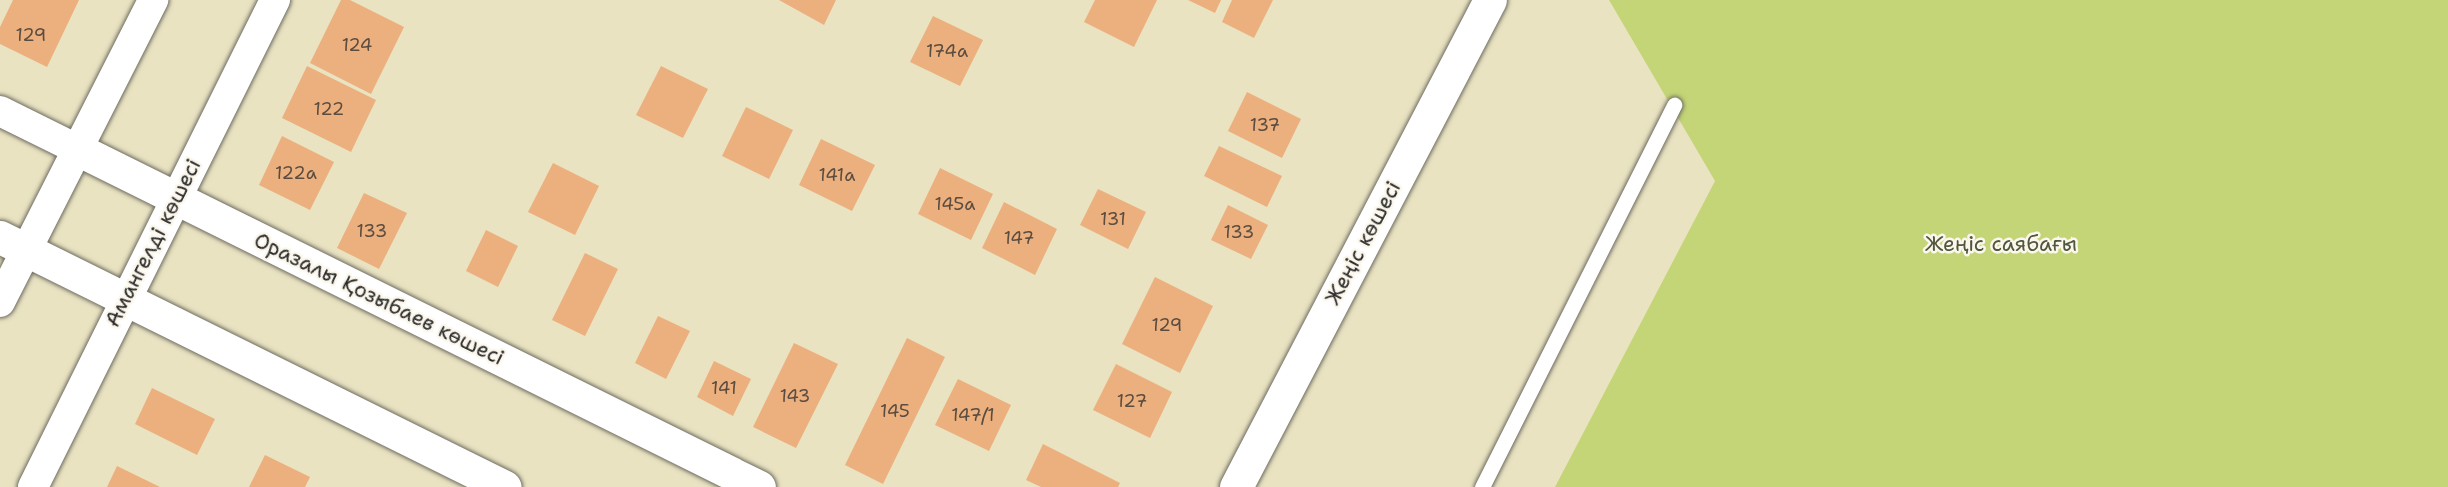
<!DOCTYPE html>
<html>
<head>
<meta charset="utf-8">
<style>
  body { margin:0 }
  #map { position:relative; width:2448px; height:487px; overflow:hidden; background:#e9e3c2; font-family:"Shantell Sans",sans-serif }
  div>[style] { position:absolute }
  .green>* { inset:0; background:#c4d577 }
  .building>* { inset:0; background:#ecb07e }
  .roads { filter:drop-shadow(0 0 2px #6e6b60) drop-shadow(0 0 2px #6e6b60) }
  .lane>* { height:15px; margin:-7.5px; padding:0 7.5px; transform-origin:7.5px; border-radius:7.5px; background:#fff }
  .street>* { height:30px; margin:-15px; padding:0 15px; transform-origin:15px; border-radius:15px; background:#fff }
  .secondary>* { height:33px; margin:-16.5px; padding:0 16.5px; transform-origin:16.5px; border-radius:16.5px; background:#fff }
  span { translate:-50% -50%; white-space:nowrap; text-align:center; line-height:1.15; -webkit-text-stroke:5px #fbf7ec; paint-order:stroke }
  .number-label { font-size:18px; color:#5b4c40 }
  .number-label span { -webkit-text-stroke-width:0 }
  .street-label { font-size:21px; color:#2b2b2b }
  .park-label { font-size:21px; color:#51563e }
</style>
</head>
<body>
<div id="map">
  <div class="green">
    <i style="clip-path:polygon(1609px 0,2448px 0,2448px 487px,1555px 487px,1715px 181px)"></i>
  </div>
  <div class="building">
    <i style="clip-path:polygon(13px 0,79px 0,47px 67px,0 44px,0 27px)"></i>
    <i style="clip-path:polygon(341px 0,350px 0,404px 27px,371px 94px,310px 63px)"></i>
    <i style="clip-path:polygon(779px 0,836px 0,824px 25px)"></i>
    <i style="clip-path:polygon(1095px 0,1157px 0,1134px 47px,1084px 22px)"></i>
    <i style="clip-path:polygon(1188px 0,1221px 0,1215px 13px)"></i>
    <i style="clip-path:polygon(1232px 0,1273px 0,1254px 38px,1222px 22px)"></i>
    <i style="clip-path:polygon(933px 16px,983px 40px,960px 86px,910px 62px)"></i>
    <i style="clip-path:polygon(307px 66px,376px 100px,351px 152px,282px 118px)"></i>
    <i style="clip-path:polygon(661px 66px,708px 89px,683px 138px,636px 115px)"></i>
    <i style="clip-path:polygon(1247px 92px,1301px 119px,1282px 158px,1228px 131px)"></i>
    <i style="clip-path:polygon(746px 107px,793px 130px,769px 179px,722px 156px)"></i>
    <i style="clip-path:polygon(282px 136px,334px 162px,310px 210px,259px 185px)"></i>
    <i style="clip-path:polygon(821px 139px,875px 165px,852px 211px,799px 185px)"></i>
    <i style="clip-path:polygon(1219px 146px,1282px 176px,1267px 207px,1204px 176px)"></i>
    <i style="clip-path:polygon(553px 163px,599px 186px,575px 235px,528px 212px)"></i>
    <i style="clip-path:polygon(940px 168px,993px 194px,971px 240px,918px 214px)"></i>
    <i style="clip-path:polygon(1098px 189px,1146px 212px,1128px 249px,1080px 225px)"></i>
    <i style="clip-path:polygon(364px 193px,407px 213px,379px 269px,337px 248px)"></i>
    <i style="clip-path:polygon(1004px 202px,1057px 229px,1035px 275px,982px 248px)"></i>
    <i style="clip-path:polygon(1228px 205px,1268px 225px,1251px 259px,1211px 240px)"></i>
    <i style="clip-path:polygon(486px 230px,518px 246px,498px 287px,466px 271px)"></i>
    <i style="clip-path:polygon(585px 253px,618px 269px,585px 336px,552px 320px)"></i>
    <i style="clip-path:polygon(1155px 277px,1213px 306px,1180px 373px,1122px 344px)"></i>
    <i style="clip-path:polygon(658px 316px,690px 331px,666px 379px,635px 363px)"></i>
    <i style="clip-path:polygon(907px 338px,945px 357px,883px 484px,845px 465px)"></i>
    <i style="clip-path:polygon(794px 343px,838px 364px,796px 448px,753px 427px)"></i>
    <i style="clip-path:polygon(714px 361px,751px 379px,733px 416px,697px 397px)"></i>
    <i style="clip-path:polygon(1116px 364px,1172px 392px,1150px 438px,1093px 410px)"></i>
    <i style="clip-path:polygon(958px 379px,1011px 405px,989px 451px,935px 425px)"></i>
    <i style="clip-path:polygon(152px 388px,215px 419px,197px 455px,135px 424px)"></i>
    <i style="clip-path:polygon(1043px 444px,1120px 483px,1118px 487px,1041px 487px,1026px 480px)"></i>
    <i style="clip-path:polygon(265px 455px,310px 477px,305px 487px,249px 487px)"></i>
    <i style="clip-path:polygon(117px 466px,160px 487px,107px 487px)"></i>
  </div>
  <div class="roads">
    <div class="lane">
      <i style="left:1482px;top:487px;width:428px;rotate:-63.3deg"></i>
    </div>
    <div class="street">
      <i style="left:0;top:111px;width:86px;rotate:26.3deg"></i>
      <i style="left:0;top:302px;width:339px;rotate:-63.1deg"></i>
      <i style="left:33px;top:487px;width:544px;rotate:-63.58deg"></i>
    </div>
    <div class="secondary">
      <i style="left:77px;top:149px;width:761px;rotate:26.36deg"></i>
      <i style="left:0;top:237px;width:563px;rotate:26.34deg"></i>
      <i style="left:1236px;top:487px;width:549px;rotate:-62.46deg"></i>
    </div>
  </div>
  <div class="number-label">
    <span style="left:31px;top:35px">129</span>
    <span style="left:357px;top:45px">124</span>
    <span style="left:947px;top:51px">174а</span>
    <span style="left:329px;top:109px">122</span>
    <span style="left:1265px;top:125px">137</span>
    <span style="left:296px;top:173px">122а</span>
    <span style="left:837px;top:175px">141а</span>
    <span style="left:955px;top:204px">145а</span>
    <span style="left:1113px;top:219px">131</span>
    <span style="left:372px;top:231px">133</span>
    <span style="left:1239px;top:232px">133</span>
    <span style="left:1019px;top:238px">147</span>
    <span style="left:1167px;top:325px">129</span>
    <span style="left:724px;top:388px">141</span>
    <span style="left:795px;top:396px">143</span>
    <span style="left:1132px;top:401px">127</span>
    <span style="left:895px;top:411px">145</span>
    <span style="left:973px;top:415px">147/1</span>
  </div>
  <div class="street-label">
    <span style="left:153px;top:243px;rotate:-63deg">Амангелді көшесі</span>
    <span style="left:1363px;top:243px;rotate:-62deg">Жеңіс көшесі</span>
    <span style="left:379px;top:299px;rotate:26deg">Оразалы Қозыбаев көшесі</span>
  </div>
  <div class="park-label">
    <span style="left:2001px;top:244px">Жеңіс саябағы</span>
  </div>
</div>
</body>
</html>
